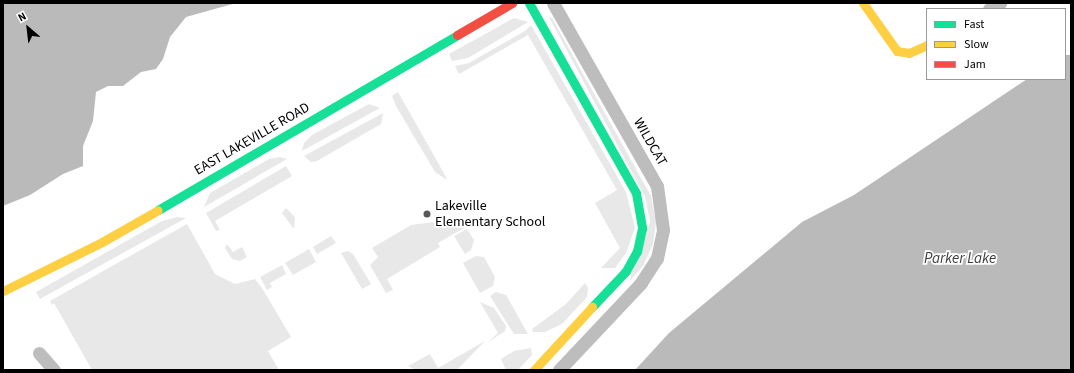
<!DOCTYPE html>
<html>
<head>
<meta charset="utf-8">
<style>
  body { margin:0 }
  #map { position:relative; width:1074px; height:373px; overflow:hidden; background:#fff; font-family:"Source Sans 3",sans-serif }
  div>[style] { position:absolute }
  .green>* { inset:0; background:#e8e8e8 }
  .water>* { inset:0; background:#bababa }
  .street>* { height:13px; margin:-6.5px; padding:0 6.5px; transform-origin:6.5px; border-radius:6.5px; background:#bdbdbd }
  .fast>* { height:9px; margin:-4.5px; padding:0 4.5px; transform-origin:4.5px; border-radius:4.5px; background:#16e098 }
  .slow>* { height:9px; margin:-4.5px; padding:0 4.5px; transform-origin:4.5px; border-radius:4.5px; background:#ffcf43 }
  .jam>* { height:9px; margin:-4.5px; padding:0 4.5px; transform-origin:4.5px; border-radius:4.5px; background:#f24e42 }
  .dots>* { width:11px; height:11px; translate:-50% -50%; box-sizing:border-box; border:2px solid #fff; border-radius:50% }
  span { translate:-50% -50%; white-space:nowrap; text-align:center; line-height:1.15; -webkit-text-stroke:3.5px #fff; paint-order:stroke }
  .street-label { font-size:14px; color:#000 }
  .poi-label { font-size:14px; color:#000 }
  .left { translate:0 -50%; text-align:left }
  .water-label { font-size:15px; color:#3d3d3d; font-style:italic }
  .frame { position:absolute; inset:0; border:4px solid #000; pointer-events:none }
  .legend { position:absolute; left:926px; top:8px; width:140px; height:72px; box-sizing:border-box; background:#fff; border:1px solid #999; margin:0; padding:5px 7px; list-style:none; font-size:12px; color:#000 }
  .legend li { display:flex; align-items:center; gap:8px; height:20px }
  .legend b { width:20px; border:1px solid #999 }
  .north { position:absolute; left:8px; top:8px; width:40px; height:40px; -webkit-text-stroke:3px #fff; paint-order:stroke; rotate:332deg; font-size:11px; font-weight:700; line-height:16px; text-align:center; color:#000 }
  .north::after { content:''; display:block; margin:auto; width:14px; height:18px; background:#000; clip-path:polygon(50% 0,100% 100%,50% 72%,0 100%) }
</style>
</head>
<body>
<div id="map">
  <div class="green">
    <i style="clip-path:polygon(549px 17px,552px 18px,651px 196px,656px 223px,653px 244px,643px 266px,629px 282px,650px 221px,645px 197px)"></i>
    <i style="clip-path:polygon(514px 18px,528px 22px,468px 58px,452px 61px,449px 54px)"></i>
    <i style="clip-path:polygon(531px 25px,626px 192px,635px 228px,626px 253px,615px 268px,601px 268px,620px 248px,595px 203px,617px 190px,528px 35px,459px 74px,455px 66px,469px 63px,525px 31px)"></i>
    <i style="clip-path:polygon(398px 92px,446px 177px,447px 180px,435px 172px,396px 106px,392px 96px)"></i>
    <i style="clip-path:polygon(369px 104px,380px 108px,302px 151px,304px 143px,312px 135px)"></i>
    <i style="clip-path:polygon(383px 113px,381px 124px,317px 161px,311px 162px,304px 156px)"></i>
    <i style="clip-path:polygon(280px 157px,287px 159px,204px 207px,210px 193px,269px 159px)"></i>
    <i style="clip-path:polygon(286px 166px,292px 176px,215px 221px,220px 230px,216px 231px,206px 213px)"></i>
    <i style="clip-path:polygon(286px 208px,295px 217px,294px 229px,282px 213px)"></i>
    <i style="clip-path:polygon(177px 217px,186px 218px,40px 299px,36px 292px,162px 221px)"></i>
    <i style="clip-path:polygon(449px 220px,466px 227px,438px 243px,440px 247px,387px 279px,393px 290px,386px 293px,370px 265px,378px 257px,372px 248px,411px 225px)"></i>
    <i style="clip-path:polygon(187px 224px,215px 274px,235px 284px,255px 279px,262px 288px,291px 337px,268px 351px,279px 370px,92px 370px,54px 303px,52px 305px,50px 301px)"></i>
    <i style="clip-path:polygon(467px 229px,474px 240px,471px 250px,465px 254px,454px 236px)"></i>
    <i style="clip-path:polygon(331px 236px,336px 243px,317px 254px,313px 247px)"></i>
    <i style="clip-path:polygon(227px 244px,233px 252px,242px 247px,247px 257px,240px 261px,232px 259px,225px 248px)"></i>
    <i style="clip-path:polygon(309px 249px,316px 262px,293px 275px,285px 263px)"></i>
    <i style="clip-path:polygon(348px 251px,353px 254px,371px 284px,362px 289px,341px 253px)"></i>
    <i style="clip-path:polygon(476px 256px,484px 257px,495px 277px,493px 286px,480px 293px,463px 263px)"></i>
    <i style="clip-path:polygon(282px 265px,286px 274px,270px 283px,272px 287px,267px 290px,260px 277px)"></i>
    <i style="clip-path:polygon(585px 283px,588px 288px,587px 297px,562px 324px,545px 332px,533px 332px,532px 329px,566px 304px)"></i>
    <i style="clip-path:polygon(496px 292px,506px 295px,528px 334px,514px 334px,490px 296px)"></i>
    <i style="clip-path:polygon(480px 302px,494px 308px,506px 326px,505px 331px,488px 342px,498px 333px)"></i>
    <i style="clip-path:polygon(485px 341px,457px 370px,416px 370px,408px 366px,430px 354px,438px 368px)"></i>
    <i style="clip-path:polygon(531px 348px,532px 355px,518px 370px,506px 370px,501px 359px,514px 351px)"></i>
  </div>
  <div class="water">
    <i style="clip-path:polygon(3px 3px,236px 3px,186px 17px,170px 37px,163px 59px,156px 69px,141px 72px,123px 86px,108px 86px,96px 92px,93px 121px,83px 146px,83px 166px,63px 174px,30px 195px,3px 206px)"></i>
    <i style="clip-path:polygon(1065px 55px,1071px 55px,1071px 370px,635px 370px,669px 333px,802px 222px,854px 195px,1027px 79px,1065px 79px)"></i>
  </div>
  <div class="street">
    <i style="left:553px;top:3px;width:210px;rotate:60.4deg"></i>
    <i style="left:657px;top:186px;width:44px;rotate:82.2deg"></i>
    <i style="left:663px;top:230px;width:29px;rotate:102deg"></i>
    <i style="left:657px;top:258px;width:30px;rotate:123deg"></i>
    <i style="left:641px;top:283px;width:120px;rotate:133.3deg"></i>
    <i style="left:989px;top:9px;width:13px;rotate:-29deg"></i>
    <i style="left:39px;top:353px;width:23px;rotate:49deg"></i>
  </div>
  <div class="fast">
    <i style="left:529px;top:3px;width:218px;rotate:60.6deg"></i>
    <i style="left:636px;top:193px;width:36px;rotate:80deg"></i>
    <i style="left:642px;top:228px;width:24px;rotate:102deg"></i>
    <i style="left:637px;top:251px;width:23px;rotate:119deg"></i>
    <i style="left:626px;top:271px;width:50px;rotate:133.4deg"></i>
    <i style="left:158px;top:210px;width:346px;rotate:-30.3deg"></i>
  </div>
  <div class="slow">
    <i style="left:863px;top:3px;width:59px;rotate:54.7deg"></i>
    <i style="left:897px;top:51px;width:12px;rotate:9deg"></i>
    <i style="left:909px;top:53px;width:20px;rotate:-24deg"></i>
    <i style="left:3px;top:291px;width:110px;rotate:-26.3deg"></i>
    <i style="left:102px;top:242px;width:64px;rotate:-29.7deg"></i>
    <i style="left:534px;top:370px;width:86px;rotate:-47.4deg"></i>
  </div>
  <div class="jam">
    <i style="left:457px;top:35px;width:64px;rotate:-30.2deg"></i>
  </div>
  <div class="dots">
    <i style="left:427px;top:214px;background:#595959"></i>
  </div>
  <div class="street-label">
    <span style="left:252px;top:139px;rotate:-30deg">EAST LAKEVILLE ROAD</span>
    <span style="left:650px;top:142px;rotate:60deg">WILDCAT</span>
  </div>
  <div class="poi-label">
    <span class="left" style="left:435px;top:214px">Lakeville<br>Elementary School</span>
  </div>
  <div class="water-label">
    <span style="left:960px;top:259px">Parker Lake</span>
  </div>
  <div class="frame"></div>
  <ul class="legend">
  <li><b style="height:5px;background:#16e098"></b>Fast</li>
  <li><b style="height:5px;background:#ffcf43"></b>Slow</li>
  <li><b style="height:5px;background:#f24e42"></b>Jam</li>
  </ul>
  <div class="north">N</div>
</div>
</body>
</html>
